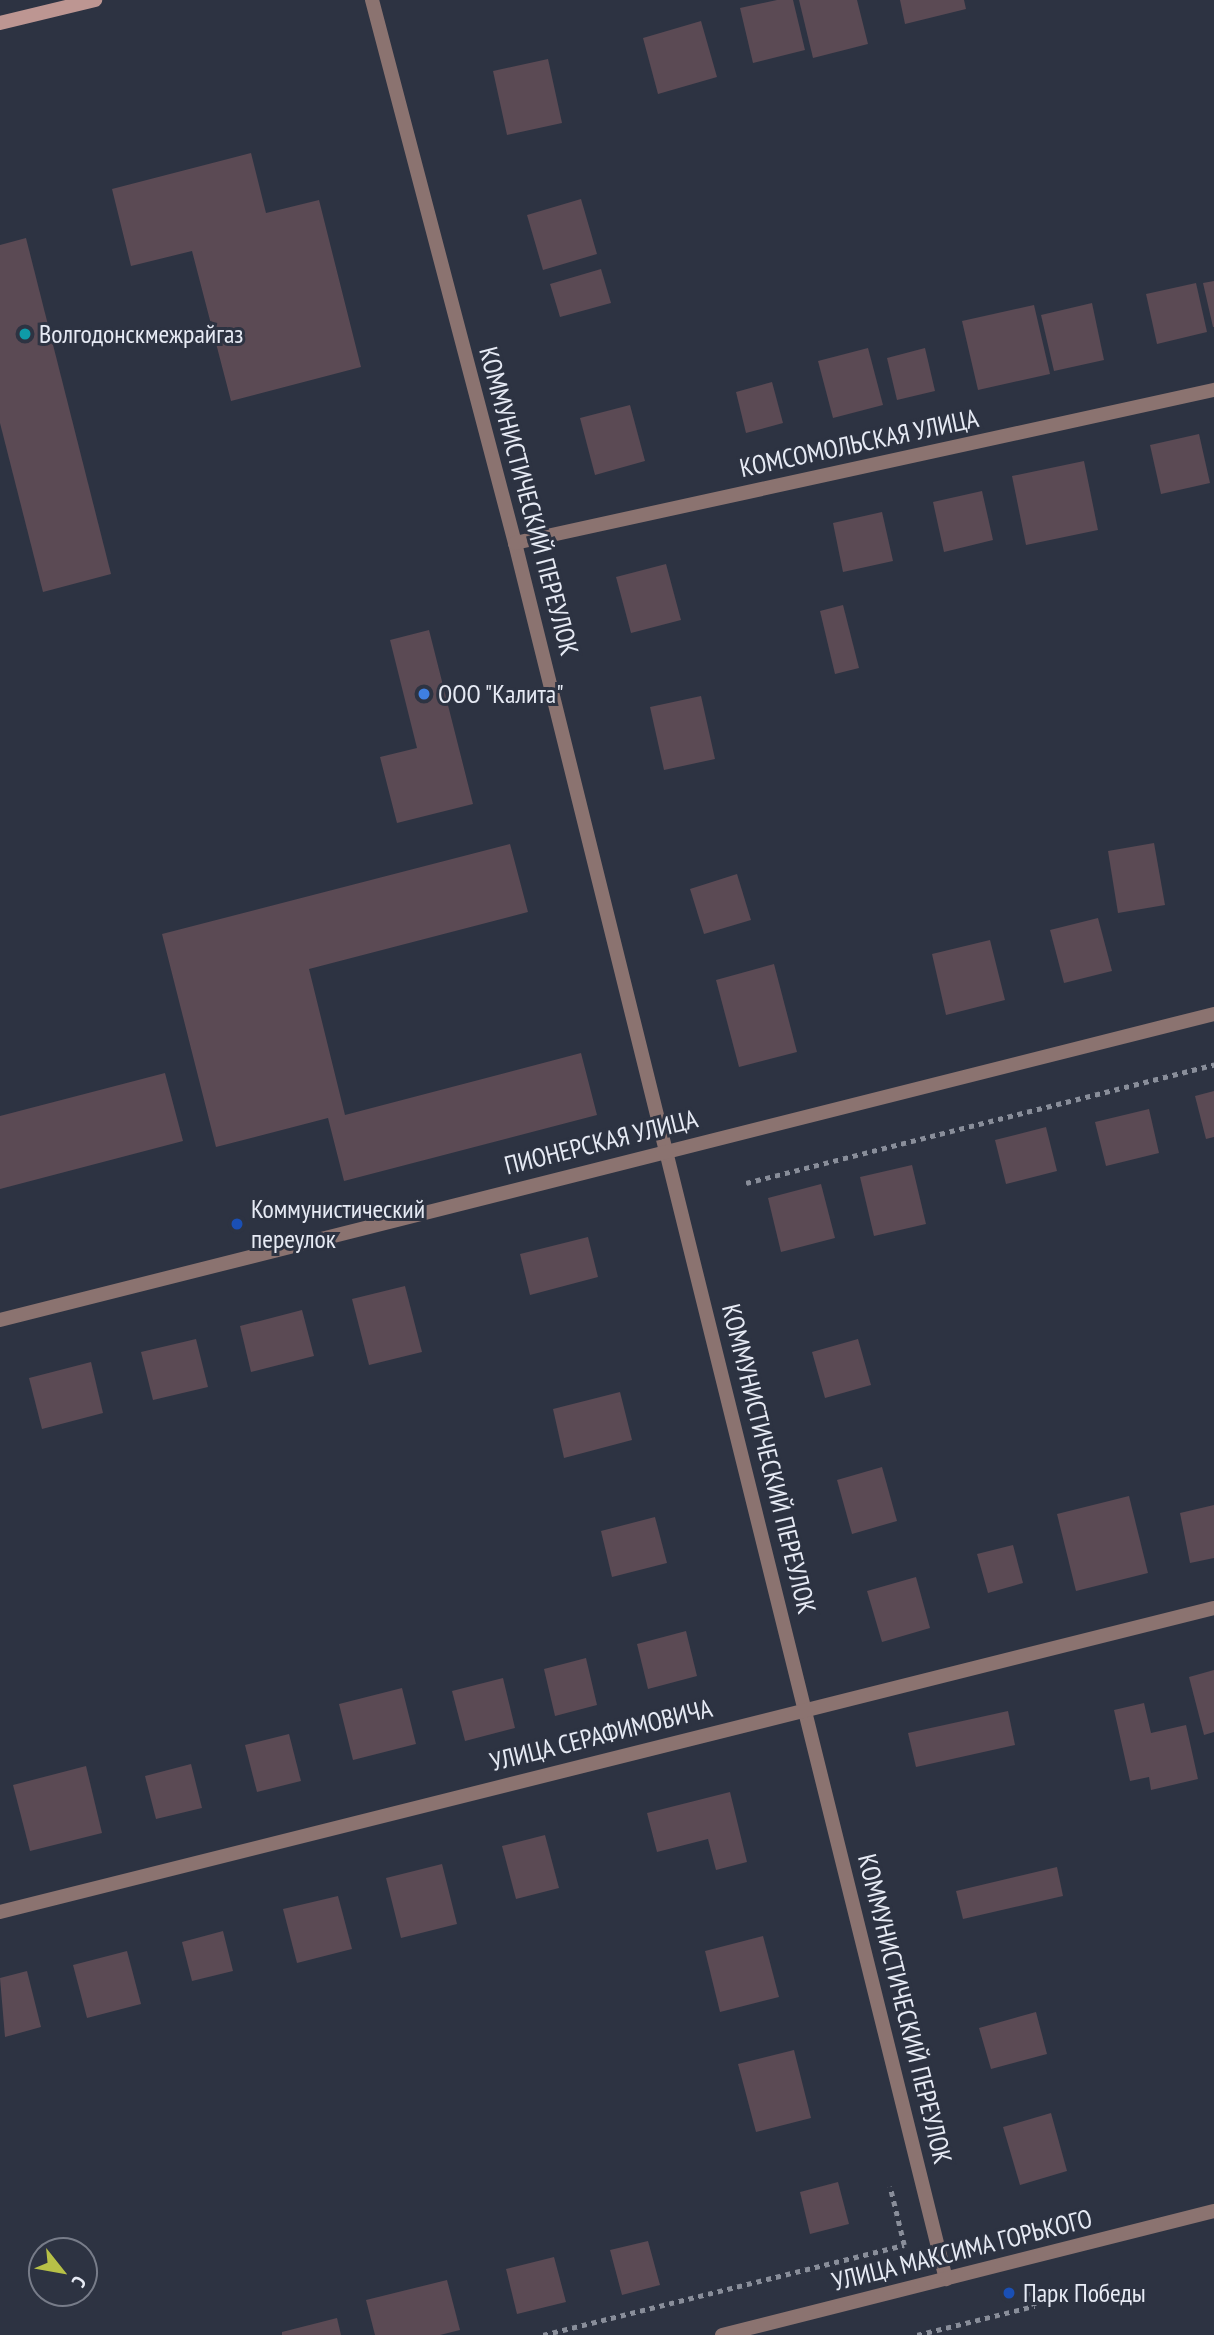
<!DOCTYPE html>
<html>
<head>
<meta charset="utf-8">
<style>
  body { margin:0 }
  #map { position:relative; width:1214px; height:2335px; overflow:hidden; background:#2d3342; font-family:"PT Sans Narrow",sans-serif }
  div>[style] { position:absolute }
  .building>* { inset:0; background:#5b4a54 }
  .path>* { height:4.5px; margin-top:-2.25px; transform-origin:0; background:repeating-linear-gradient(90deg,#898e9a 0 5px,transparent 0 10px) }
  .minor>* { height:14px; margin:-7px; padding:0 7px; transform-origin:7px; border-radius:7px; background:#8b7370 }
  .tertiary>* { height:14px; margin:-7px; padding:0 7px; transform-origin:7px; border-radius:7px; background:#8b7370 }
  .secondary>* { height:14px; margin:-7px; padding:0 7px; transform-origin:7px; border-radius:7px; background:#bd9692 }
  .dots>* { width:19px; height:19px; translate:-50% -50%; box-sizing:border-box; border:4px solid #2d3342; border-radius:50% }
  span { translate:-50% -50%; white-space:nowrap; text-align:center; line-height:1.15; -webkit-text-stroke:6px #2d3342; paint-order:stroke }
  .poi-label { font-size:26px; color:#e6eaf4 }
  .left { translate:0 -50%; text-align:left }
  .street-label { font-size:26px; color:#e6eaf4 }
  .north { position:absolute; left:28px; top:2237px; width:70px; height:70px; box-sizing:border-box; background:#2d3342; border:2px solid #777c89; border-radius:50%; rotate:121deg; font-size:19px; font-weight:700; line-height:28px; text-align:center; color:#e6eaf4 }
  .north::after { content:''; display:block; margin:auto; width:24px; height:32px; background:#b7c147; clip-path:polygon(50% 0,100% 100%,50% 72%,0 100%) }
</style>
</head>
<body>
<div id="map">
  <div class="building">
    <i style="clip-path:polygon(777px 0,793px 0,805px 50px,753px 63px,740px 8px)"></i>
    <i style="clip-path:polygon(799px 0,857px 0,868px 44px,813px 58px)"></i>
    <i style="clip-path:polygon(900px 0,964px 0,966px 9px,905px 24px)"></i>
    <i style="clip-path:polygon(701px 21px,717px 77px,658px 94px,643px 38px)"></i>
    <i style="clip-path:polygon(548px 59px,562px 123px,507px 135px,493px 71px)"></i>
    <i style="clip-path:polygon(251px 153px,266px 213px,319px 200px,361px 367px,231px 401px,192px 251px,131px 266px,112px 189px)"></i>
    <i style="clip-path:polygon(581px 199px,597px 254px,543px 270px,527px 215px)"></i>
    <i style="clip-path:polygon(26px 238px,111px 574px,43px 592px,0 423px,0 245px)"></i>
    <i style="clip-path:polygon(601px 269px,611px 303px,560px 317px,550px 284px)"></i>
    <i style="clip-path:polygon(1214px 281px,1214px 327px,1213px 327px,1203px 283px)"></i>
    <i style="clip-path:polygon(1196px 283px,1207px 332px,1157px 344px,1146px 294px)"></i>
    <i style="clip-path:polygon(1092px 303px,1104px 360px,1054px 371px,1041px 315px)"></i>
    <i style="clip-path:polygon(1034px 305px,1050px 374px,978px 390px,962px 321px)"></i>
    <i style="clip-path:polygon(868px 348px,883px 405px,833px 418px,818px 361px)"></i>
    <i style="clip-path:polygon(925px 348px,935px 391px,897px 400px,887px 358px)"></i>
    <i style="clip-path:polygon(772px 382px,783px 423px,746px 433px,736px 392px)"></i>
    <i style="clip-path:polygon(630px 405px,645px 461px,595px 475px,580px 418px)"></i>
    <i style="clip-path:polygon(1199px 434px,1210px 483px,1161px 494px,1150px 445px)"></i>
    <i style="clip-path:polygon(1084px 461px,1098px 530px,1026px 545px,1012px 476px)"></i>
    <i style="clip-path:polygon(982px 491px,993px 540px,944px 552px,933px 502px)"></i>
    <i style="clip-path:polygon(882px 512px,893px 561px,843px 572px,833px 523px)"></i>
    <i style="clip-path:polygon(666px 564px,681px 620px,631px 633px,616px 577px)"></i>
    <i style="clip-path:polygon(843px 605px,859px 668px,835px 674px,820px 611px)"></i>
    <i style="clip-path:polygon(429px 630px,473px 804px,397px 823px,380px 757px,417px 748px,390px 640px)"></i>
    <i style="clip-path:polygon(701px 696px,715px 759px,664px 770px,650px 707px)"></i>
    <i style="clip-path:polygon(1154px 843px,1165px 905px,1118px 913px,1108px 851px)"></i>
    <i style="clip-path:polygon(510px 844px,528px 912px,309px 969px,345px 1115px,581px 1053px,597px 1115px,344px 1181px,328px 1118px,216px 1147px,162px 934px)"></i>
    <i style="clip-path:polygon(737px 874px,751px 920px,704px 934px,690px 889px)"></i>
    <i style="clip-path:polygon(1098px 918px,1112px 971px,1064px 983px,1050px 930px)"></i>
    <i style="clip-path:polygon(990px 940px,1005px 1000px,946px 1015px,932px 954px)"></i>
    <i style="clip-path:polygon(774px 964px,797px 1052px,739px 1067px,716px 980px)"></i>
    <i style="clip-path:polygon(165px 1073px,183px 1141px,0 1189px,0 1116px)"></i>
    <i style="clip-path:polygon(1214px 1091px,1214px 1137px,1206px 1139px,1195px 1096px)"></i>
    <i style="clip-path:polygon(1149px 1109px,1159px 1153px,1106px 1166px,1095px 1122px)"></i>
    <i style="clip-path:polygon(1046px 1127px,1057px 1171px,1006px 1184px,995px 1140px)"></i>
    <i style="clip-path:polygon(912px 1165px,926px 1224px,874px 1236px,860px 1177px)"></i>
    <i style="clip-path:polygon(821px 1184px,835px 1238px,781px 1252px,768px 1198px)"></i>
    <i style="clip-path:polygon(588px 1237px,598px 1277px,530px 1295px,520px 1254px)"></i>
    <i style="clip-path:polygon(405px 1286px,422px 1352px,369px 1365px,352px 1299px)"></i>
    <i style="clip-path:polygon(302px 1310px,314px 1356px,251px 1372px,240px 1326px)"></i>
    <i style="clip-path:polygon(196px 1339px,208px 1387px,153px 1400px,141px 1352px)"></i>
    <i style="clip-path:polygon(858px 1339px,871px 1385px,825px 1398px,812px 1352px)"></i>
    <i style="clip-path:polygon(91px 1362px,103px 1413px,42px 1429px,29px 1378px)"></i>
    <i style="clip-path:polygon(620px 1392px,632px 1440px,564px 1458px,553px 1409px)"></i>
    <i style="clip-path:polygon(882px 1467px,897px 1521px,852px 1534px,837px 1480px)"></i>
    <i style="clip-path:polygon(1129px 1496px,1148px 1573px,1076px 1591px,1057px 1514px)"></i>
    <i style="clip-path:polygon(1214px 1505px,1214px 1558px,1190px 1563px,1180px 1513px)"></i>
    <i style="clip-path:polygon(655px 1517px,667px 1563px,612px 1577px,601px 1531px)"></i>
    <i style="clip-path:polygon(1013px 1545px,1023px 1583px,988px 1593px,977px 1554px)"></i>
    <i style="clip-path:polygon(916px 1577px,930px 1628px,882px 1642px,867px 1591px)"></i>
    <i style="clip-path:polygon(686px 1631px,697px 1676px,648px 1689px,637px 1644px)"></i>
    <i style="clip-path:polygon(586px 1658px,597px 1705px,555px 1716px,544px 1669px)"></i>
    <i style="clip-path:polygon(1214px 1670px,1214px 1732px,1204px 1735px,1189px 1677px)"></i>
    <i style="clip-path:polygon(503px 1678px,515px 1728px,465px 1741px,452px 1691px)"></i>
    <i style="clip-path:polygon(402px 1688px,416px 1744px,353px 1760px,339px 1704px)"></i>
    <i style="clip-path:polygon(1144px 1703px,1151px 1733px,1186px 1725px,1198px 1779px,1151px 1790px,1149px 1777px,1130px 1781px,1114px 1710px)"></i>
    <i style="clip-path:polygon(1008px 1711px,1015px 1745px,916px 1767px,908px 1733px)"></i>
    <i style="clip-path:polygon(289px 1734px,301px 1781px,257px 1792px,245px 1745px)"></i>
    <i style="clip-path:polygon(191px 1764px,202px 1808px,156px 1819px,145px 1776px)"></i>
    <i style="clip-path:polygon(86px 1766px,102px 1833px,30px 1851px,13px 1785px)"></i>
    <i style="clip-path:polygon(730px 1792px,747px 1862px,716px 1870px,708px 1839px,657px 1852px,647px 1813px)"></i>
    <i style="clip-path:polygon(545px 1835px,559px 1888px,516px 1899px,502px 1846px)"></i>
    <i style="clip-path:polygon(442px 1864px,457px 1924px,401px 1938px,386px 1878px)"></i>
    <i style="clip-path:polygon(1057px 1867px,1063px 1896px,963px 1919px,956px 1891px)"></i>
    <i style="clip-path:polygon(338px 1896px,352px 1949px,297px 1963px,283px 1909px)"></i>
    <i style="clip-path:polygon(223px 1931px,233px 1971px,192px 1981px,182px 1942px)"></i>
    <i style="clip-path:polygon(763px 1936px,779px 1997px,720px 2012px,705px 1951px)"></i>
    <i style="clip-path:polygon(127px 1951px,141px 2004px,87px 2018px,73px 1965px)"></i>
    <i style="clip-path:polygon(27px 1971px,41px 2027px,5px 2037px,0 1978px)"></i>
    <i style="clip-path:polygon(1036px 2012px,1047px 2054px,991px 2069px,979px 2028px)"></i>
    <i style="clip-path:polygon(794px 2050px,811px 2118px,756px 2132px,738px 2064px)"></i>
    <i style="clip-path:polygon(1051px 2113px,1067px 2171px,1020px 2185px,1003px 2127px)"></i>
    <i style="clip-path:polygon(838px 2182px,849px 2224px,810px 2234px,800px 2192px)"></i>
    <i style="clip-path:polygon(648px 2241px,660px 2285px,622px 2295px,610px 2250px)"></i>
    <i style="clip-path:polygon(554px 2257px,566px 2302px,517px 2314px,506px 2269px)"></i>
    <i style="clip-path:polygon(447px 2280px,460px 2330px,440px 2335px,375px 2335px,366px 2300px)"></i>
    <i style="clip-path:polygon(337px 2318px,341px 2335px,282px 2335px,282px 2332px)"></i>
  </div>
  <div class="path">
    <i style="left:746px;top:1183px;width:483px;rotate:-14.2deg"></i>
    <i style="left:543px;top:2335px;width:372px;rotate:-14deg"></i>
    <i style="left:904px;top:2245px;width:60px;rotate:-103.6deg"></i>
    <i style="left:917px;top:2335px;width:121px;rotate:-13.9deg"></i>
    <i style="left:1034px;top:2306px;width:23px;rotate:-103deg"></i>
  </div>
  <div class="minor">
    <i style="left:372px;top:0;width:562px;rotate:75.25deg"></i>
    <i style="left:515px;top:543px;width:1789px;rotate:76.06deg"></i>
    <i style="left:515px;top:543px;width:716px;rotate:-12.35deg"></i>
    <i style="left:0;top:1912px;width:1251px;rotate:-14.06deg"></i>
  </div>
  <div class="tertiary">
    <i style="left:0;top:1320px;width:1252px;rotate:-14.15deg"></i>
    <i style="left:722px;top:2335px;width:507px;rotate:-14.15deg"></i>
  </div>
  <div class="secondary">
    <i style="left:0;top:23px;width:98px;rotate:-13.6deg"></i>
  </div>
  <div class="dots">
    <i style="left:25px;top:334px;background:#0f9aa8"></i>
    <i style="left:424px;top:694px;background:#3f7fe0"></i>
    <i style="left:237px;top:1224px;background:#1a4fb4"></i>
    <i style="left:1009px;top:2293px;background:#1a4fb4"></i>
  </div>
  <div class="poi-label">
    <span class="left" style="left:39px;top:334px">Волгодонскмежрайгаз</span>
    <span class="left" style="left:438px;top:694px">ООО "Калита"</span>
    <span class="left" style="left:251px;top:1224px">Коммунистический<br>переулок</span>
    <span class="left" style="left:1023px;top:2293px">Парк Победы</span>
  </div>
  <div class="street-label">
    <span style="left:859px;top:443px;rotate:-12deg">КОМСОМОЛЬСКАЯ УЛИЦА</span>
    <span style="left:529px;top:501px;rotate:75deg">КОММУНИСТИЧЕСКИЙ ПЕРЕУЛОК</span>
    <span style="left:601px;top:1142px;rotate:-14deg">ПИОНЕРСКАЯ УЛИЦА</span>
    <span style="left:769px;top:1459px;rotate:76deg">КОММУНИСТИЧЕСКИЙ ПЕРЕУЛОК</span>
    <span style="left:601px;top:1735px;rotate:-14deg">УЛИЦА СЕРАФИМОВИЧА</span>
    <span style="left:905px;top:2009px;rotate:76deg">КОММУНИСТИЧЕСКИЙ ПЕРЕУЛОК</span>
    <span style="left:962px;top:2250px;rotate:-14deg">УЛИЦА МАКСИМА ГОРЬКОГО</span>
  </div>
  <div class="north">С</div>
</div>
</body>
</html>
